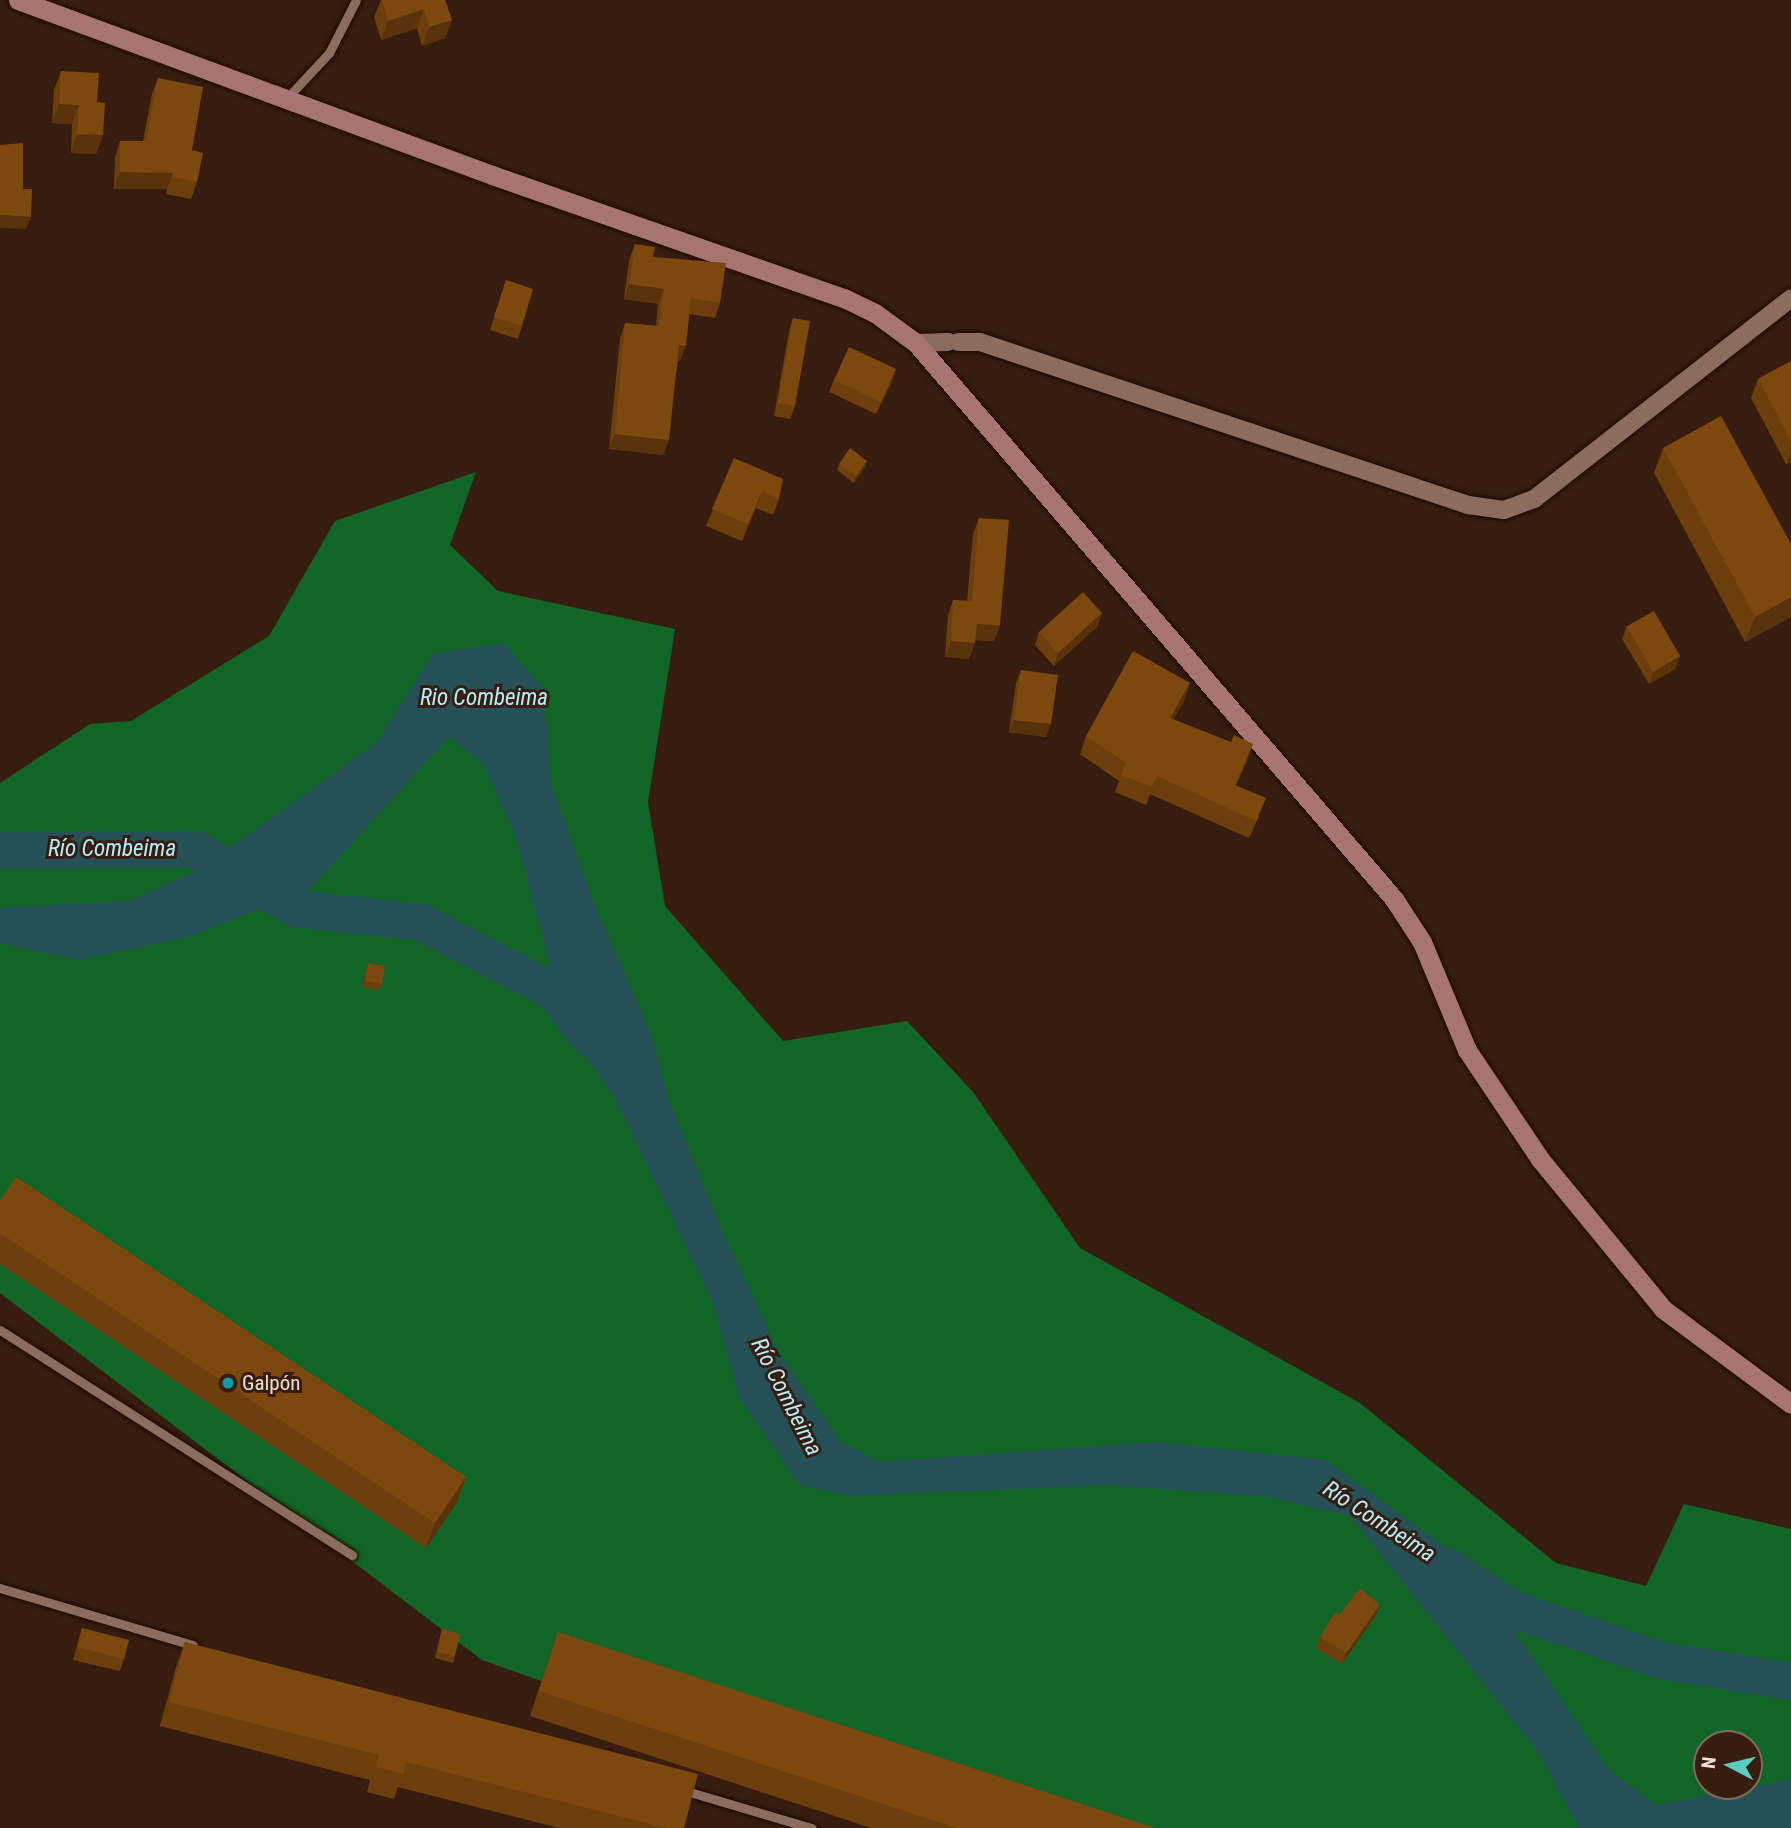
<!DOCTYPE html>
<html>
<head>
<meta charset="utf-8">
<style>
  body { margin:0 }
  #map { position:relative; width:1791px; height:1828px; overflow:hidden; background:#361d10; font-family:"Roboto Condensed",sans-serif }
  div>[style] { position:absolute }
  .forest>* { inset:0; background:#116527 }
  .water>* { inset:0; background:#255058 }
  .river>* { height:37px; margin:-18.5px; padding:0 18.5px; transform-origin:18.5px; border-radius:18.5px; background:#255058 }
  .roads { filter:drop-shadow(0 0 2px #1c0700) drop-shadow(0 0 2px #1c0700) }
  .service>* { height:9px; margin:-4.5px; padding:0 4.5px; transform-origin:4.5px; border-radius:4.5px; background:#8b6d5e }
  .minor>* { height:18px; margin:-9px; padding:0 9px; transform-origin:9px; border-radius:9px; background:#8b6d5e }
  .secondary>* { height:19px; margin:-9.5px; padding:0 9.5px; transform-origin:9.5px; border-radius:9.5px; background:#a77472 }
  .wall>* { inset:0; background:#6c3e0c }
  .shaded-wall>* { inset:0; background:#58320a }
  .building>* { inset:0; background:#7d480e }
  .dots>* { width:19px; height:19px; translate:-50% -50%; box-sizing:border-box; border:4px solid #361d10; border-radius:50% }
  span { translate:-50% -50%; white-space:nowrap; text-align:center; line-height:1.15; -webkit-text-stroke:6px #361d10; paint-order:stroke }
  .poi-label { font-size:21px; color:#f1e0d8 }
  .left { translate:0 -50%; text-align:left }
  .water-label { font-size:23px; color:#b5effc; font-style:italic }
  .north { position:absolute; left:1693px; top:1730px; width:70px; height:70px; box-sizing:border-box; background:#361d10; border:2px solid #816b60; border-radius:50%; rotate:277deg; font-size:19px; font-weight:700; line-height:28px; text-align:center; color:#f1e0d8 }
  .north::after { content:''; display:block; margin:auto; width:24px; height:32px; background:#59cebe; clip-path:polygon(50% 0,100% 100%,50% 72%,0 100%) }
</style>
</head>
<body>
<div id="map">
  <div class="forest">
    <i style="clip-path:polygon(evenodd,476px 472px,450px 545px,498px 591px,675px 629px,648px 802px,665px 906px,783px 1041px,907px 1021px,973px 1092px,1080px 1248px,1360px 1403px,1556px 1563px,1646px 1586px,1684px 1504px,1791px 1529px,1791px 1828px,958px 1828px,482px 1660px,0 1293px,0 783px,90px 724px,131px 721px,269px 636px,335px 521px,476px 472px,1707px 1744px,1749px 1744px,1749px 1786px,1707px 1786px,1707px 1744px)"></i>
  </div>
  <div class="water">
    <i style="clip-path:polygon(503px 643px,544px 688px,551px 783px,593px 901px,650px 1031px,669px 1100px,718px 1221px,778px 1351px,841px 1442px,880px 1462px,1157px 1442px,1326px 1460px,1471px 1566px,1609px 1770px,1656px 1805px,1791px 1780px,1791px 1828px,1579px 1828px,1539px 1753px,1350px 1516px,1263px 1496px,1108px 1485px,850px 1496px,800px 1485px,739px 1397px,713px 1302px,615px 1098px,568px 1032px,516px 837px,483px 763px,449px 737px,310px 889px,191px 936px,79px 960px,0 943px,0 908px,130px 901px,199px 870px,376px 743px,433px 654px)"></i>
  </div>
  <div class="river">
    <i style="left:0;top:850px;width:196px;rotate:-0.3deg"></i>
    <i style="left:196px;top:849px;width:115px;rotate:30.8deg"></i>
    <i style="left:295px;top:908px;width:127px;rotate:6.3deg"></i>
    <i style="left:421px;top:922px;width:149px;rotate:27.6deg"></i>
    <i style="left:553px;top:991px;width:59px;rotate:52.5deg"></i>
    <i style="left:1447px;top:1566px;width:79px;rotate:33.1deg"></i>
    <i style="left:1513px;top:1609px;width:156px;rotate:19.1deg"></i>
    <i style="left:1660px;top:1660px;width:133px;rotate:9.1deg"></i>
  </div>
  <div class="roads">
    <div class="service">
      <i style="left:287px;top:98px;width:62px;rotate:-47deg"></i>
      <i style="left:329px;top:53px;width:59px;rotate:-63deg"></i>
      <i style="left:0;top:1330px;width:418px;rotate:32.6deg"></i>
      <i style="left:0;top:1588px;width:201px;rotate:16.5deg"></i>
      <i style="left:683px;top:1790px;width:134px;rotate:16.5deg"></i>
    </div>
    <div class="minor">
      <i style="left:958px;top:342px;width:22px"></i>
      <i style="left:980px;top:342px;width:515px;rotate:18.47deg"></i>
      <i style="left:1468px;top:505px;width:36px;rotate:8deg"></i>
      <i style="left:1504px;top:510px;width:32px;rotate:-20deg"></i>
      <i style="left:1534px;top:499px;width:326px;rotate:-38deg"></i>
      <i style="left:916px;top:343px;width:32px;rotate:-2deg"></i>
    </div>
    <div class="secondary">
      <i style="left:18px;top:0;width:505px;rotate:20.26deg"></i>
      <i style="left:492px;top:175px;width:373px;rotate:19.3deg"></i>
      <i style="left:844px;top:298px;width:34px;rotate:26deg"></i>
      <i style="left:875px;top:313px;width:51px;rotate:36.2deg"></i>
      <i style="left:916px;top:343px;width:733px;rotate:49.31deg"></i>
      <i style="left:1394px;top:899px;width:51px;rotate:56.9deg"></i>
      <i style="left:1422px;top:942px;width:117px;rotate:67.4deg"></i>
      <i style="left:1467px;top:1050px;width:131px;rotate:56.2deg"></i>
      <i style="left:1540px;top:1159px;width:194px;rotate:50.6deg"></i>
      <i style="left:1663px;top:1309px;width:159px;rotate:36.6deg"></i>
    </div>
  </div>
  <div class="wall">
    <i style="clip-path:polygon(381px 0,445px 0,452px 20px,445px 38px,422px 46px,417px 28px,381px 40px,374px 17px)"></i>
    <i style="clip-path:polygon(61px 71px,97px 102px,103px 135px,96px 154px,71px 153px,72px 124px,52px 123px,54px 90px)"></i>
    <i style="clip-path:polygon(158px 78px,192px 150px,197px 182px,191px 199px,166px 194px,167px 189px,114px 189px,115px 157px,120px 141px,143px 141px,152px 94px)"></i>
    <i style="clip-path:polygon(635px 244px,720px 303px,715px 318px,689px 314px,680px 361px,678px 361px,663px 455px,609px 449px,620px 338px,625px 323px,656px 326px,658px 304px,624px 299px,629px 260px)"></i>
    <i style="clip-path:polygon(506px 280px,522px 326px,518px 339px,490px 330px)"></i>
    <i style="clip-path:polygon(793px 318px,795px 406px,790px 419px,774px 416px,789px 331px)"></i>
    <i style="clip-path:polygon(1791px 361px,1791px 462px,1786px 464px,1751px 398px,1758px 379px)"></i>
    <i style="clip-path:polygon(834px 380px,892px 382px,876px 414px,829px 392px)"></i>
    <i style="clip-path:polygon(1663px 448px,1791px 544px,1791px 617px,1745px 642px,1654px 473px)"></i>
    <i style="clip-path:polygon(734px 458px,779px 499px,773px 515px,756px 508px,742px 541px,706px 526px)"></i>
    <i style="clip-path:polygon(839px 464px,865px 467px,854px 483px,837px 470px)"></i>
    <i style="clip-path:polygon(979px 518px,1000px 625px,994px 641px,975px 640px,969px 659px,945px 657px,948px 616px,953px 600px,967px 601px,973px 534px)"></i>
    <i style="clip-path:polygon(1098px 626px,1054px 666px,1035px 645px,1039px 632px)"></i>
    <i style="clip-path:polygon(1627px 626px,1680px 656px,1675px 669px,1649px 684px,1622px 639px)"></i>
    <i style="clip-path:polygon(1021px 670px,1046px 737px,1009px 732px,1016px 683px)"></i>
    <i style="clip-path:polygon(1184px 701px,1173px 719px,1247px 761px,1236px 785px,1259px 816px,1249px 838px,1150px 794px,1146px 805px,1115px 792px,1119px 781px,1080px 754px,1086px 736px)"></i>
    <i style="clip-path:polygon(368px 963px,382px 984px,379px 990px,362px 987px)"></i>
    <i style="clip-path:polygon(0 1201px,466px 1477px,457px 1502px,426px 1548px,0 1264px)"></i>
    <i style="clip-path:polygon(1339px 1615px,1376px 1615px,1342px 1664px,1316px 1648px,1320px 1637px)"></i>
    <i style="clip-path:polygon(82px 1628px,124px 1659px,120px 1671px,73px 1660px,78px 1641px)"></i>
    <i style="clip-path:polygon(442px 1629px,455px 1656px,453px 1663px,435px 1658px)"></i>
    <i style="clip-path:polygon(558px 1632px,1155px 1828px,871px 1828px,530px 1716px)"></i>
    <i style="clip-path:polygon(185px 1642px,684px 1828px,559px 1828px,398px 1787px,394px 1799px,367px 1792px,370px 1780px,160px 1726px,176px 1667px)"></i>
  </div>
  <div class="shaded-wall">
    <i style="clip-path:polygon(424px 9px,417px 28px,381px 40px,388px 21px)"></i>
    <i style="clip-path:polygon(452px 20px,445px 38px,422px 46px,429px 27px)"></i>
    <i style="clip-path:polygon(59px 104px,79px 105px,72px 124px,52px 123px)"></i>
    <i style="clip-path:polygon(77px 134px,103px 135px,96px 154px,71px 153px)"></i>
    <i style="clip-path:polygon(120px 172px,173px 173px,167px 189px,114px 189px)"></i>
    <i style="clip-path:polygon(0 215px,31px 217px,26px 229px,0 228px)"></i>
    <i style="clip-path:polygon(629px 284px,664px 289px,658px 304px,624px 299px)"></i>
    <i style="clip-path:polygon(679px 345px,686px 346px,680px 361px,674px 360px)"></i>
    <i style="clip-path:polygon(896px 369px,892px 382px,876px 414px,881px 402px)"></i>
    <i style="clip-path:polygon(615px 434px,669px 440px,663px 455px,609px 449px)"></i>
    <i style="clip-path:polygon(1791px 452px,1791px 462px,1786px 464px)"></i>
    <i style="clip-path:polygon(867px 461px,865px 467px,854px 483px,856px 476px)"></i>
    <i style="clip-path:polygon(762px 491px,756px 508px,742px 541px,748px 524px)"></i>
    <i style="clip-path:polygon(1791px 597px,1791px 617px,1745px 642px,1755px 617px)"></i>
    <i style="clip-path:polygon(1102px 613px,1098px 626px,1054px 666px,1058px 653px)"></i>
    <i style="clip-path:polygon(977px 624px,1000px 625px,994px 641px,971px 640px)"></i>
    <i style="clip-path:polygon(951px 641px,975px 643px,969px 659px,945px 657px)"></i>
    <i style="clip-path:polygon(1680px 656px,1675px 669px,1649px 684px,1653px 672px)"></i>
    <i style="clip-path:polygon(1190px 683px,1184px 701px,1164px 736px,1170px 718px)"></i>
    <i style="clip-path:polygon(1014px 720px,1051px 724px,1046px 737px,1009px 732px)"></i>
    <i style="clip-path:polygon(1253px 744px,1247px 761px,1229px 802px,1235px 785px)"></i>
    <i style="clip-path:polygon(466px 1477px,457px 1502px,426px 1548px,435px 1523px)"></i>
    <i style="clip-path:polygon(1380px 1605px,1376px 1615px,1342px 1664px,1346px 1653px)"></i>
  </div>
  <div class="building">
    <i style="clip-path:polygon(382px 0,445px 0,452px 20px,429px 27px,424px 9px,388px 21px)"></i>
    <i style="clip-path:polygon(61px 71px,99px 73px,97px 102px,105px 103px,103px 135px,77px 134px,79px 105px,59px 104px)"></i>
    <i style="clip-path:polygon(158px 78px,203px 87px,192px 150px,203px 153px,197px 182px,172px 177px,173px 173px,120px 172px,120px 141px,146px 141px)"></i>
    <i style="clip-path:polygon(23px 143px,23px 189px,32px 189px,31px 217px,0 215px,0 145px)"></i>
    <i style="clip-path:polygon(635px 244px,655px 247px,653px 257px,726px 263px,720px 303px,691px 298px,686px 346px,679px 345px,669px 440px,615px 434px,625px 323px,659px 326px,664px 289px,629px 284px)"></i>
    <i style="clip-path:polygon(506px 280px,533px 289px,522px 326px,494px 317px)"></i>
    <i style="clip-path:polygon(793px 318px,810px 321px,795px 406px,778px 403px)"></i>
    <i style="clip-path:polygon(849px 347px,896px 369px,881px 402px,834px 380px)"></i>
    <i style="clip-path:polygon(1791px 361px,1791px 441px,1758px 379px)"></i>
    <i style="clip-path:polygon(1721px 416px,1791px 544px,1791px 597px,1755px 617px,1663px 448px)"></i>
    <i style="clip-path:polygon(850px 448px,867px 461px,856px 476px,839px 464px)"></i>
    <i style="clip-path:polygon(734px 458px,783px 479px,779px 499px,762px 491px,748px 524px,712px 509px)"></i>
    <i style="clip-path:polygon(979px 518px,1009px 520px,1000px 625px,977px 624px,975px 643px,951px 641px,953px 600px,972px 601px)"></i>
    <i style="clip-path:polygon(1083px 592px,1102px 613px,1058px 653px,1039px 632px)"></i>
    <i style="clip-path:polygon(1654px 611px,1680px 656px,1653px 672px,1627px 626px)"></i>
    <i style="clip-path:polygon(1133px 651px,1190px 683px,1170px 718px,1231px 742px,1234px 735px,1253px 744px,1235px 785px,1266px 798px,1256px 821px,1157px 776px,1152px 787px,1121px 775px,1126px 763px,1086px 736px)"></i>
    <i style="clip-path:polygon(1021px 670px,1058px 675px,1051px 724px,1014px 720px)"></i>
    <i style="clip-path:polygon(368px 963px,385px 966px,382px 984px,365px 981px)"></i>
    <i style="clip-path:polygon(16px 1177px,466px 1477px,435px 1523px,0 1233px,0 1201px)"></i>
    <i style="clip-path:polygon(1360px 1588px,1380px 1605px,1346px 1653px,1320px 1637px,1335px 1612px,1339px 1615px)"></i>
    <i style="clip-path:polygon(82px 1628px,129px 1640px,124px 1659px,78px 1647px)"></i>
    <i style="clip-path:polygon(442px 1629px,460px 1634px,455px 1656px,437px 1652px)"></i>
    <i style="clip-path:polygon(558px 1632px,1155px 1828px,956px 1828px,539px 1691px)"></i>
    <i style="clip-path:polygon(185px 1642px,698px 1774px,684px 1828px,666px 1828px,406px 1762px,403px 1774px,376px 1767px,379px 1755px,169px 1702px)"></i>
  </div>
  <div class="dots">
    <i style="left:228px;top:1383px;background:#0f9aa8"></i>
  </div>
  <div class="poi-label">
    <span class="left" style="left:242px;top:1383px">Galpón</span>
  </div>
  <div class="water-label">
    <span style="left:484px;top:698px">Rio Combeima</span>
    <span style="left:112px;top:849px">Río Combeima</span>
    <span style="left:786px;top:1397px;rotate:63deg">Río Combeima</span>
    <span style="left:1379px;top:1522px;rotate:33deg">Río Combeima</span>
  </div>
  <div class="north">N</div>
</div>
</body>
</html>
